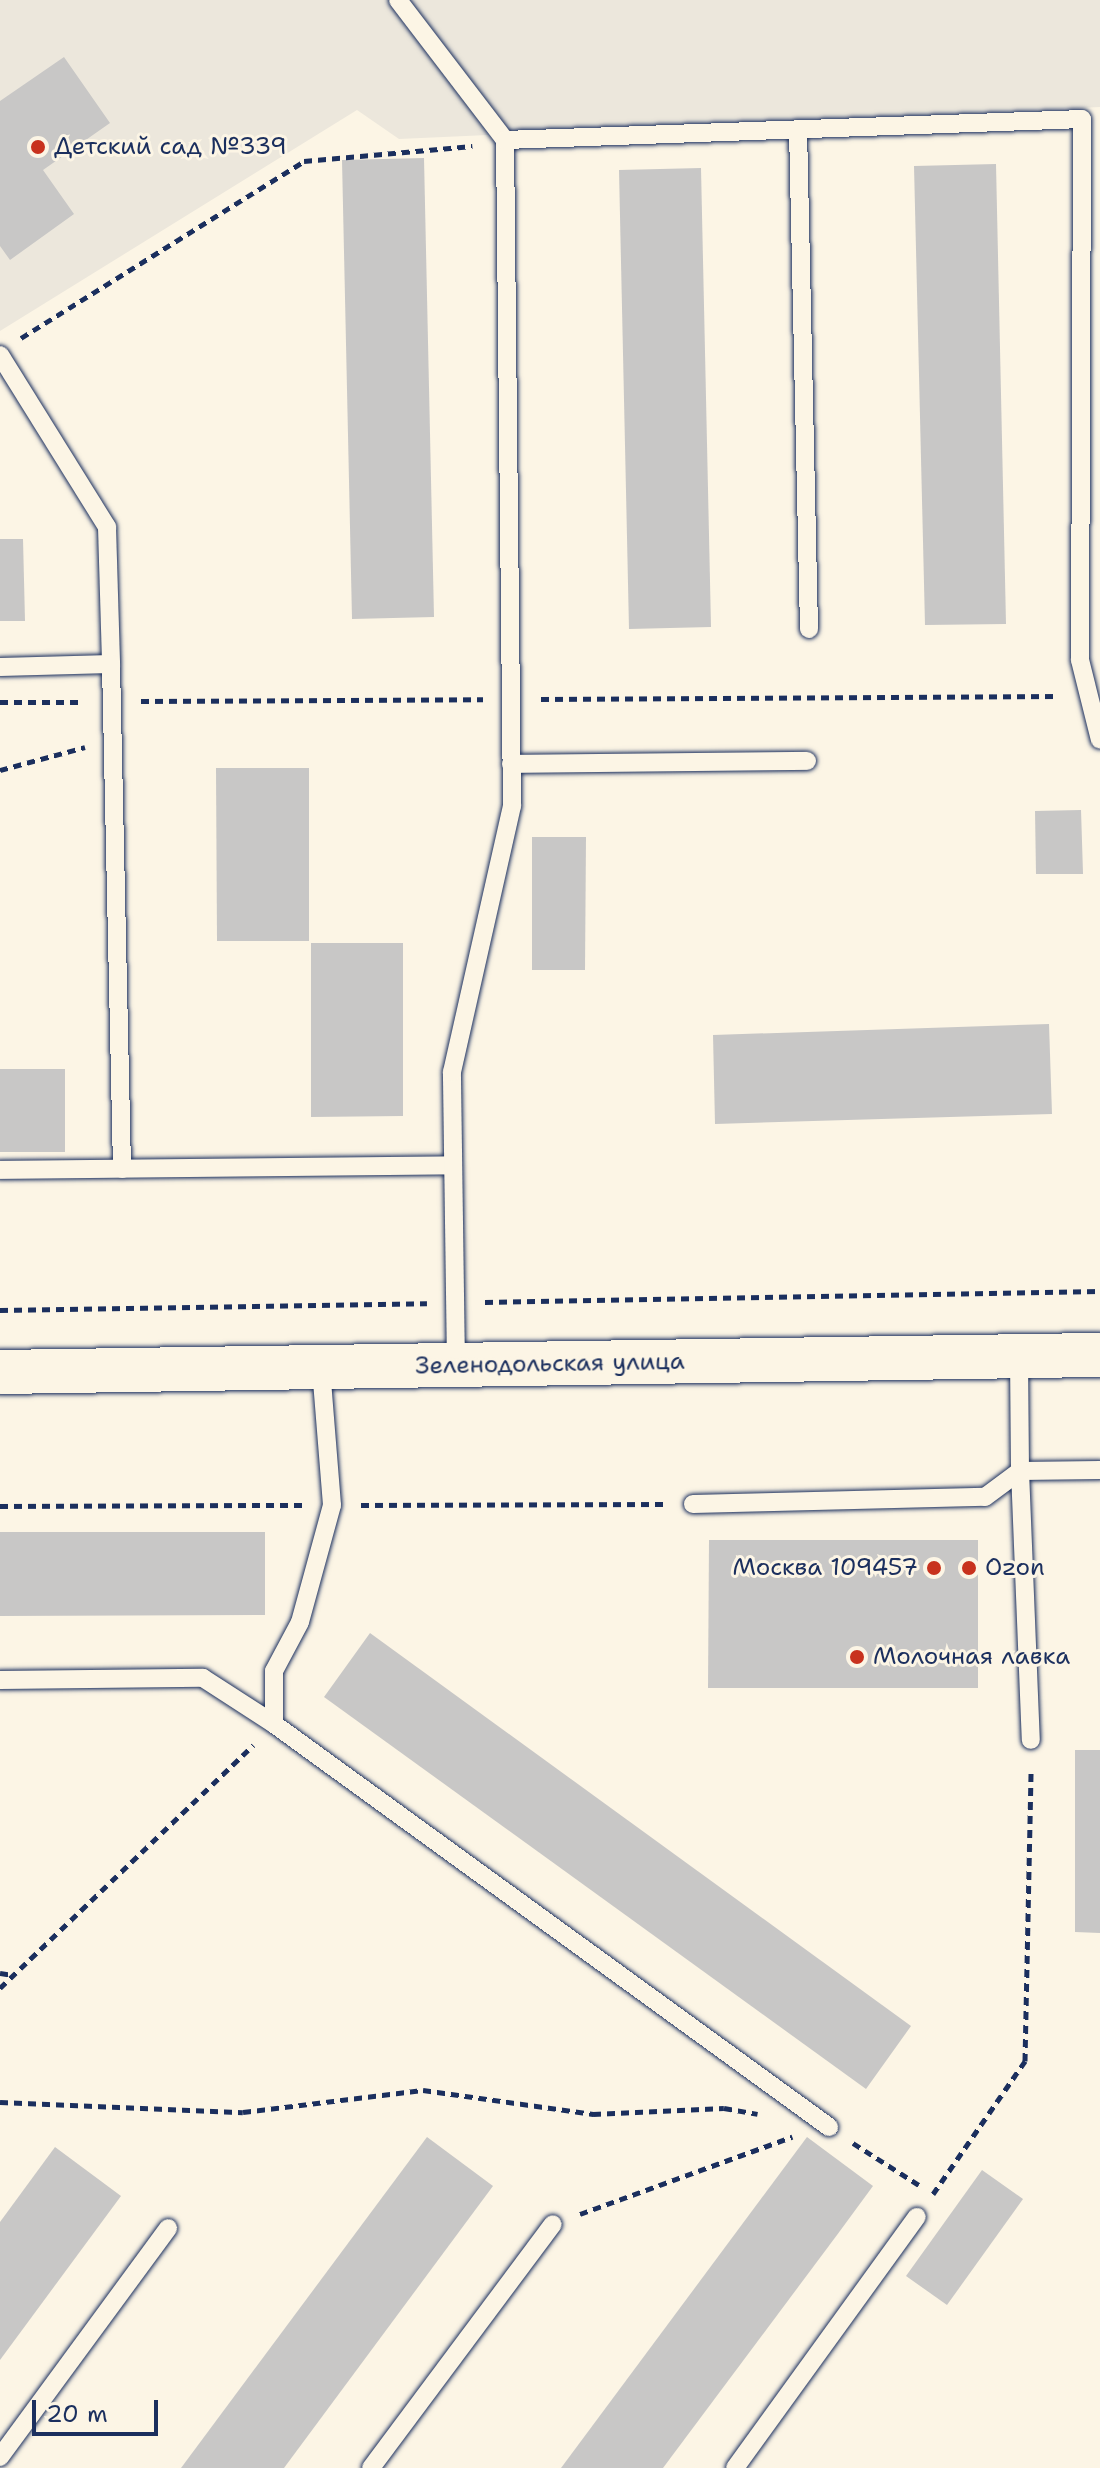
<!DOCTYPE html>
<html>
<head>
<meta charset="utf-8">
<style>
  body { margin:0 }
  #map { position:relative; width:1100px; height:2468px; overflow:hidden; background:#fcf5e5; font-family:"Shantell Sans",sans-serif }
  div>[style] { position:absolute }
  .built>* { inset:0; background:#ece7dc }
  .building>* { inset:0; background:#c8c7c6 }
  .path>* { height:5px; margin-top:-2.5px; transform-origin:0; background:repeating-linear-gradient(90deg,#1b2f5e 0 8px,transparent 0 14px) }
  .roads { filter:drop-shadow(0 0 2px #1b2f5e) drop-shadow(0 0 2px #1b2f5e) }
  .lane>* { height:18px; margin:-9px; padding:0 9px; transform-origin:9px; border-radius:9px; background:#fcf5e5 }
  .secondary>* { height:44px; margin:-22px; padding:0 22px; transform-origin:22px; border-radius:22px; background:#fcf5e5 }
  .dots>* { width:22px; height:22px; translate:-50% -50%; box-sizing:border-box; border:4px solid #fcf5e5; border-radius:50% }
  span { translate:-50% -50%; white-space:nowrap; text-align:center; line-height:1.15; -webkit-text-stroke:6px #fcf5e5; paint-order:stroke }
  .poi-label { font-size:24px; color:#1b2f5e }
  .left { translate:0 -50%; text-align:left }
  .right { translate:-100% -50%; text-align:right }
  .street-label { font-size:24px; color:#1b2f5e }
  .scale { position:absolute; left:32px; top:2400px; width:126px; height:36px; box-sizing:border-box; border:4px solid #1b2f5e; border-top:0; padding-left:10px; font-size:24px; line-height:28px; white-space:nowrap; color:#1b2f5e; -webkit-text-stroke:6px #fcf5e5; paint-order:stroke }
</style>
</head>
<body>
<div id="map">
  <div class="built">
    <i style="clip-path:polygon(0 0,1100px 0,1100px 107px,399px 139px,357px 110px,0 331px)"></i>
  </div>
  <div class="building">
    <i style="clip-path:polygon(64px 57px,110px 123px,43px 170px,74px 214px,10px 260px,0 246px,0 101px)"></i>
    <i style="clip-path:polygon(424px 158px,434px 617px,352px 619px,342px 160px)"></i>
    <i style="clip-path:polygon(996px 164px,1006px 624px,925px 625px,914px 166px)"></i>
    <i style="clip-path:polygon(701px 168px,711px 627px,629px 629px,619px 170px)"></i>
    <i style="clip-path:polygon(0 539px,23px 539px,25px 621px,0 621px)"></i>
    <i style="clip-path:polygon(216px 768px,309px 768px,309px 941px,217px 941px)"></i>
    <i style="clip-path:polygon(1081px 810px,1083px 874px,1036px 874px,1035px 811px)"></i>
    <i style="clip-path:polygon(532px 837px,586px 837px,585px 970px,532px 970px)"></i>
    <i style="clip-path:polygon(311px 943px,403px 943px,403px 1116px,311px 1117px)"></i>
    <i style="clip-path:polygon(1049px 1024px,1052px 1114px,715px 1124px,713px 1035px)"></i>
    <i style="clip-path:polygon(0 1069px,65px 1069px,65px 1152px,0 1152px)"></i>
    <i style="clip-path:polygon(0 1532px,265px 1532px,265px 1615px,0 1616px)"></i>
    <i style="clip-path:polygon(709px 1540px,978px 1540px,978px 1688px,708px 1688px)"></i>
    <i style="clip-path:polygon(370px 1633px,911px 2026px,866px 2089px,324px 1697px)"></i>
    <i style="clip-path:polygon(1075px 1750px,1100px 1750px,1100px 1933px,1075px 1932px)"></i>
    <i style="clip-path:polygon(427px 2137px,493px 2186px,284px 2468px,181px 2468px)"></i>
    <i style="clip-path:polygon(807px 2137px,873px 2186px,837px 2235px,663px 2468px,561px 2468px)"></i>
    <i style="clip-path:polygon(55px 2147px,121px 2196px,0 2360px,0 2222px)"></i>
    <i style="clip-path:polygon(982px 2170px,1023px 2199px,947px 2305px,906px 2276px)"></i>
  </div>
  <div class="path">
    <i style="left:21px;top:338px;width:334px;rotate:-32deg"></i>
    <i style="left:304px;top:161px;width:169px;rotate:-5.1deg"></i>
    <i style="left:541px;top:699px;width:518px;rotate:-0.33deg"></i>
    <i style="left:141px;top:701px;width:342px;rotate:-0.3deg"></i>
    <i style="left:0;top:702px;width:83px"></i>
    <i style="left:0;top:770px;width:88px;rotate:-15.1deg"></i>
    <i style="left:485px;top:1302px;width:615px;rotate:-1.02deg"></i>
    <i style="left:0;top:1310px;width:427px;rotate:-0.9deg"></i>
    <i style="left:361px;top:1505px;width:302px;rotate:-0.2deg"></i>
    <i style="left:0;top:1506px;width:303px;rotate:-0.2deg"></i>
    <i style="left:0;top:1973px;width:13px;rotate:9deg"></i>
    <i style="left:0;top:1988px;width:351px;rotate:-43.8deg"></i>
    <i style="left:0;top:2102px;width:243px;rotate:2.4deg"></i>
    <i style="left:243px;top:2112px;width:181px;rotate:-7deg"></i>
    <i style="left:423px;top:2090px;width:172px;rotate:8deg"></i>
    <i style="left:593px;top:2114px;width:131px;rotate:-2.6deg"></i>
    <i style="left:724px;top:2108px;width:34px;rotate:10deg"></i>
    <i style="left:853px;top:2143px;width:78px;rotate:32.5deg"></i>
    <i style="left:933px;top:2194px;width:162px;rotate:-55.3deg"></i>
    <i style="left:1025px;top:2061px;width:292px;rotate:-88.8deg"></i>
    <i style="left:580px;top:2214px;width:226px;rotate:-20deg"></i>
  </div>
  <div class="roads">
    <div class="lane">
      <i style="left:398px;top:0;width:176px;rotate:52.6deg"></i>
      <i style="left:798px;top:129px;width:500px;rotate:88.74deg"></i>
      <i style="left:0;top:355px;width:203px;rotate:58.1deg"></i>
      <i style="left:107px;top:527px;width:137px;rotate:88.3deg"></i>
      <i style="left:0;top:667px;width:111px;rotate:-1.5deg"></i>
      <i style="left:111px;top:664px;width:505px;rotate:88.75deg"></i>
      <i style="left:511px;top:764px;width:296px;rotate:-0.6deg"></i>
      <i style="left:0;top:1170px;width:453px;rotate:-0.6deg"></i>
      <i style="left:1019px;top:1356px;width:115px;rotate:89.5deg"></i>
      <i style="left:1020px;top:1471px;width:269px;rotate:87.7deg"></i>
      <i style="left:456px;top:1365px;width:293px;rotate:-90.8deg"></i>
      <i style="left:452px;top:1072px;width:273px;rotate:-77.3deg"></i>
      <i style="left:512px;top:806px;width:666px;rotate:-90.6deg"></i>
      <i style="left:505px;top:140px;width:577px;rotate:-2.08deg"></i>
      <i style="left:1082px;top:119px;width:541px;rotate:90.21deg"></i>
      <i style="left:1080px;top:660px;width:82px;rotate:76deg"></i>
      <i style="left:693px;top:1504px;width:292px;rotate:-1.4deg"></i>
      <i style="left:985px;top:1497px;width:44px;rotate:-36.6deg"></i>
      <i style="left:1020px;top:1471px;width:80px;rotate:-0.7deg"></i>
      <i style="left:0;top:1680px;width:203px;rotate:-0.6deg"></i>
      <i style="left:203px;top:1678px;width:85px;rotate:32.9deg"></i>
      <i style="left:274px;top:1724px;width:686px;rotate:35.98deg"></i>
      <i style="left:274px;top:1724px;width:53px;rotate:-90deg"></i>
      <i style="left:274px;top:1671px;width:55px;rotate:-62deg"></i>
      <i style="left:300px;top:1622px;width:121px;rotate:-74.7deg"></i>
      <i style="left:332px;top:1505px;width:137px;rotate:-94.6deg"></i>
      <i style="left:0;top:2457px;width:284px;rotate:-53.7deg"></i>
      <i style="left:371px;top:2468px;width:304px;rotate:-53.3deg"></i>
      <i style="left:735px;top:2468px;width:310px;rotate:-54.1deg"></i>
    </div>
    <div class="secondary">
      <i style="left:0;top:1372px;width:1100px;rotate:-0.89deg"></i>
    </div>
  </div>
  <div class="dots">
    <i style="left:38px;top:147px;background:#c8321e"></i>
    <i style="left:934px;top:1568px;background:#c8321e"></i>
    <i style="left:969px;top:1568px;background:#c8321e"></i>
    <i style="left:857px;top:1657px;background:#c8321e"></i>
  </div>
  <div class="poi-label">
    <span class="left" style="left:54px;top:147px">Детский сад №339</span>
    <span class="right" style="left:918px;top:1568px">Москва 109457</span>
    <span class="left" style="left:985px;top:1568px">Ozon</span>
    <span class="left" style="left:873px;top:1657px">Молочная лавка</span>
  </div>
  <div class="street-label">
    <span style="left:550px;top:1364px;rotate:-1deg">Зеленодольская улица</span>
  </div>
  <div class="scale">20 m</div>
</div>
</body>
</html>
